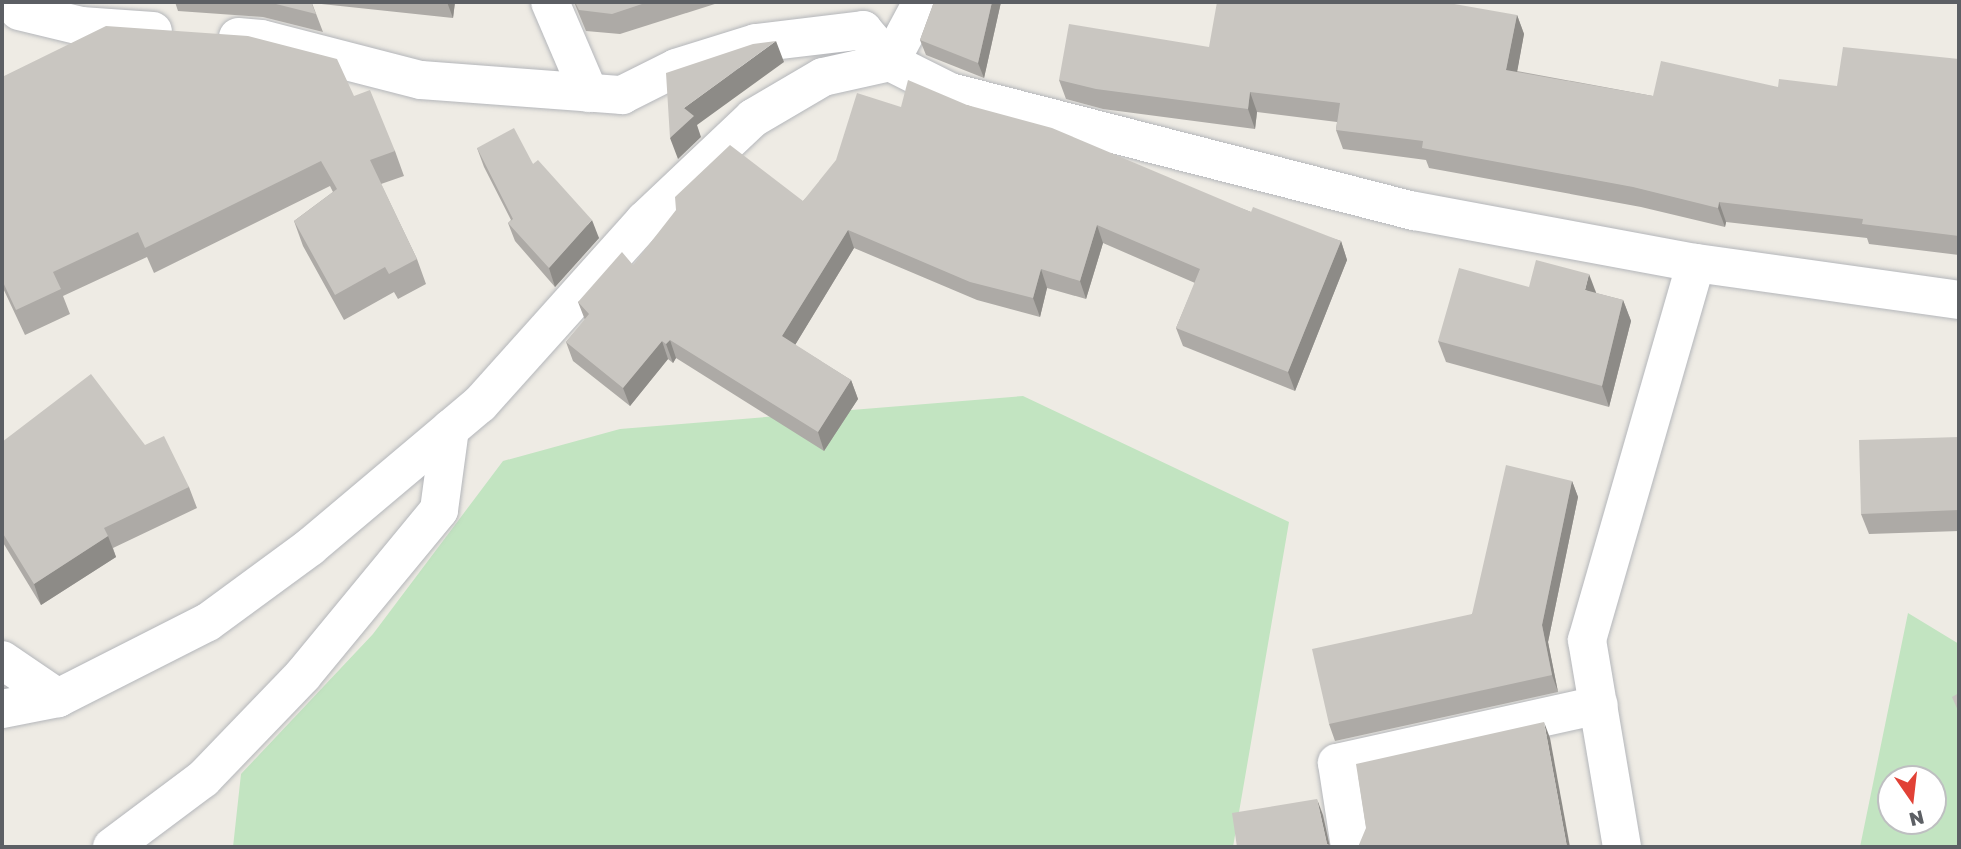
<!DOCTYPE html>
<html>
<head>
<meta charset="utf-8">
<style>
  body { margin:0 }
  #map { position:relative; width:1961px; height:849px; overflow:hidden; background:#eeebe4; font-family:"Golos Text",sans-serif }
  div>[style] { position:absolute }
  .green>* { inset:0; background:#c2e4c1 }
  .roads { filter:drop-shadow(0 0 2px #b4b6ba) drop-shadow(0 0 2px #b4b6ba) }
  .minor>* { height:38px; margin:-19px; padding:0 19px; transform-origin:19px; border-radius:19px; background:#fff }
  .wall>* { inset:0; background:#adaaa6 }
  .shaded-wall>* { inset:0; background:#8d8b87 }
  .building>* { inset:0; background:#c9c6c1 }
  span { translate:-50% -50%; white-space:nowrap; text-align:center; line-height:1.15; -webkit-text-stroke:6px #fff; paint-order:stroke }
  .frame { position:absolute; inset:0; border:4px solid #5c5f64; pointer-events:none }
  .north { position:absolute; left:1877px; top:765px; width:70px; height:70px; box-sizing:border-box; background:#fff; border:2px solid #bebfc1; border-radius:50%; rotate:166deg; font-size:19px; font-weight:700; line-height:28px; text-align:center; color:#5c5f64 }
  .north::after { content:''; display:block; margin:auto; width:24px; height:32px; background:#e14136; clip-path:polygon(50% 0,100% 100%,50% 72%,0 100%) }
</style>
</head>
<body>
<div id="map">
  <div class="green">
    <i style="clip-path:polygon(1023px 396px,1289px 522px,1233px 847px,233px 847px,241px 774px,373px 634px,503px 461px,620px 429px)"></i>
    <i style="clip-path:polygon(evenodd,1908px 613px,1959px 644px,1959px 847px,1860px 847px,1908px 613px,1891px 779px,1933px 779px,1933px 821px,1891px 821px,1891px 779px)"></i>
  </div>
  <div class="roads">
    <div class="minor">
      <i style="left:550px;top:2px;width:99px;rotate:66.8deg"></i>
      <i style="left:19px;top:11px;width:64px;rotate:13.6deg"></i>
      <i style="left:81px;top:26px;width:72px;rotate:4deg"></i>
      <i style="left:238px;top:37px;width:23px;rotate:5deg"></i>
      <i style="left:261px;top:39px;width:165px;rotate:14.4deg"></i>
      <i style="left:421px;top:80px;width:202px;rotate:4.3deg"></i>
      <i style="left:622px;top:95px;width:60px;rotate:-26.6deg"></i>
      <i style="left:676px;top:68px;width:84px;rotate:-17.4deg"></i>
      <i style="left:756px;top:43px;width:108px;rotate:-6.9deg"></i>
      <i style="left:863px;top:30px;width:42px;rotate:49.8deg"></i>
      <i style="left:890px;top:62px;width:67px;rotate:26.6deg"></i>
      <i style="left:950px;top:92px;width:480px;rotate:14.4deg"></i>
      <i style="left:1415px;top:211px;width:286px;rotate:10.5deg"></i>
      <i style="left:1696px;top:263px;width:266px;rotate:8deg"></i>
      <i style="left:2px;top:660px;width:68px;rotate:34.2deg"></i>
      <i style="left:2px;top:709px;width:57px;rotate:-11.1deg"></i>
      <i style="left:58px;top:698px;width:168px;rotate:-26.9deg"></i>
      <i style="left:208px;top:622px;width:127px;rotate:-36.3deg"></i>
      <i style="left:310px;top:547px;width:222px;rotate:-40.1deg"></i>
      <i style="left:480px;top:404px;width:246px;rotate:-48.1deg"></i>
      <i style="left:644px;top:221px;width:150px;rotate:-43.4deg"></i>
      <i style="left:753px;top:118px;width:81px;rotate:-30.4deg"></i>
      <i style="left:823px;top:77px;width:69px;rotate:-12.6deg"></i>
      <i style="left:890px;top:62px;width:68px;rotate:-61.9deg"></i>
      <i style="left:112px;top:847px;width:114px;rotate:-36.8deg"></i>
      <i style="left:203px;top:779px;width:144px;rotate:-46.1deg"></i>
      <i style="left:303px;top:675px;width:214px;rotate:-50.5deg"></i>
      <i style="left:439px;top:510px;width:82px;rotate:-82.3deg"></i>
      <i style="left:1350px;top:847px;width:85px;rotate:-98.8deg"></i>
      <i style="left:1337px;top:763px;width:268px;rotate:-12.5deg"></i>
      <i style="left:1622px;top:847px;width:210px;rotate:-99.6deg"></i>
      <i style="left:1587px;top:640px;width:392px;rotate:-73.9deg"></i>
    </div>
  </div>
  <div class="wall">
    <i style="clip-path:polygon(175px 2px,455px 2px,453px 18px,312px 3px,323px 32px,263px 17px,178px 11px)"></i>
    <i style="clip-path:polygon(574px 2px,721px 2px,620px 34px,586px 31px)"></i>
    <i style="clip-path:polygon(934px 2px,1001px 2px,984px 78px,926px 55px,920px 40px)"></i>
    <i style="clip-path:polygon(1517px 15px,1524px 34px,1517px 71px,1653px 96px,1778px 87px,1837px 86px,1959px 59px,1959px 255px,1869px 244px,1867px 238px,1726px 222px,1725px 227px,1641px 207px,1429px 168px,1426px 160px,1343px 149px,1336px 130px,1337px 122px,1257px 112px,1255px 129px,1103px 109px,1066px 99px,1059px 80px,1209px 47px)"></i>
    <i style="clip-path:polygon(2px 77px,354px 96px,395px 151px,404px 176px,381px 184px,417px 259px,426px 284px,398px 299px,394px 292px,344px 320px,303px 246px,294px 221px,333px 192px,330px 186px,154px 273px,147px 257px,63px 296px,70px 314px,25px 335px,2px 286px)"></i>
    <i style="clip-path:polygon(967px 105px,1251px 212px,1341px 241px,1347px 260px,1295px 391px,1183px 346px,1176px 328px,1195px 283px,1103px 243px,1086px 299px,1047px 288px,1040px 317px,977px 300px,854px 248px,795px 345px,851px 380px,858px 399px,824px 451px,676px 358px,673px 363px,668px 359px,630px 406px,573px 361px,566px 342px,585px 320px,578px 302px,633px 265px,803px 201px,901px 107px)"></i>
    <i style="clip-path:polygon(477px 148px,533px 164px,599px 238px,555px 287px,515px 241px,508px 223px,511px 220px,484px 167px)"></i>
    <i style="clip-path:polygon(1529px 287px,1596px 293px,1623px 300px,1631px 321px,1609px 407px,1446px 362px,1438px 341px)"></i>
    <i style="clip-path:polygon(1959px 437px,1959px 531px,1869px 534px,1861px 514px)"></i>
    <i style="clip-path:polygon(2px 442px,145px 445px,189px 487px,197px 508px,113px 548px,116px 557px,41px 605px,2px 541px)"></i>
    <i style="clip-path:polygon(1572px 481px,1578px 497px,1548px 642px,1558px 692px,1335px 741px,1329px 724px,1472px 614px)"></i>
  </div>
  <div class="shaded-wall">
    <i style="clip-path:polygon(447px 2px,455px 2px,453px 18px)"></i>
    <i style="clip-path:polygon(992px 2px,1001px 2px,984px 78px,978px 63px)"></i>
    <i style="clip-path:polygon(1517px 15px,1524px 34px,1514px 89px,1506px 70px)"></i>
    <i style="clip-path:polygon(776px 41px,784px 62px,697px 125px,701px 137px,678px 159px,670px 138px,684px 108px)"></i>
    <i style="clip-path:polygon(1250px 92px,1257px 112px,1255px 129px,1248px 109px)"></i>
    <i style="clip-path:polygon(1719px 202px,1726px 222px,1725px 227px,1718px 208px)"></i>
    <i style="clip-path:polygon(592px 220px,599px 238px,555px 287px,549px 268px)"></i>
    <i style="clip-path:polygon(1097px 225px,1103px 243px,1086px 299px,1080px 281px)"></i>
    <i style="clip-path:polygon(848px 230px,854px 248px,789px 355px,782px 336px)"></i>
    <i style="clip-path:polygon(1341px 241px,1347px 260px,1295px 391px,1288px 372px)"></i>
    <i style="clip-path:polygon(1041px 269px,1047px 288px,1040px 317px,1033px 298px)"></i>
    <i style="clip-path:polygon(1589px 274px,1597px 295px,1585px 290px)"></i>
    <i style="clip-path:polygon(1623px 300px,1631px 321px,1609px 407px,1602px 386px)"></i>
    <i style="clip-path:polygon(670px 340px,676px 358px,673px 363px,666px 344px)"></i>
    <i style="clip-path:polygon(662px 341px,668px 359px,630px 406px,623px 388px)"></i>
    <i style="clip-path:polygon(851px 380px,858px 399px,824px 451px,818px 432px)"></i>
    <i style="clip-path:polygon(1572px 481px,1578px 497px,1548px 642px,1558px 692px,1552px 675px,1542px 625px)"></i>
    <i style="clip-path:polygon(108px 536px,116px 557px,41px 605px,34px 584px)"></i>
    <i style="clip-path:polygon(1544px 722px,1550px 738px,1570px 847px,1567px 847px)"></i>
    <i style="clip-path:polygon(1317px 799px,1323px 815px,1330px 847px,1327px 844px)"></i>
  </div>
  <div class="building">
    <i style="clip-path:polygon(268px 2px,311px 2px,316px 14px)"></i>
    <i style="clip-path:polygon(575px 2px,648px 2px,612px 14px,579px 10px)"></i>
    <i style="clip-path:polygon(934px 2px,992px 2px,978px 63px,920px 40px)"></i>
    <i style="clip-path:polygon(1217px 2px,1443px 2px,1517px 15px,1506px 70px,1653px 96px,1661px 61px,1778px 87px,1779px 79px,1837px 86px,1843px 47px,1959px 59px,1959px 236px,1862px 224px,1863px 219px,1719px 202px,1718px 208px,1633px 187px,1422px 148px,1423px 141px,1336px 130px,1340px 103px,1250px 92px,1248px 109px,1096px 89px,1059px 80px,1069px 24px,1209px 47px)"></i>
    <i style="clip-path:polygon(106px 26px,248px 36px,337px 59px,354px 96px,370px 90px,395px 151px,370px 160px,417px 259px,389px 274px,385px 267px,335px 295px,294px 221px,337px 189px,321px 161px,145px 248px,138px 232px,53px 272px,61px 289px,16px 310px,2px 280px,2px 77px)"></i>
    <i style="clip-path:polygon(776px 41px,684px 108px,694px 116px,670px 138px,666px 73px,753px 44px)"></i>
    <i style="clip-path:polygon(908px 80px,967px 105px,1052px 128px,1251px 212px,1253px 207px,1341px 241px,1288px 372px,1176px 328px,1200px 269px,1097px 225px,1080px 281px,1041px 269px,1033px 298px,970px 282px,848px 230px,782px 336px,851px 380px,818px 432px,670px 340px,666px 344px,662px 341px,623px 388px,566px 342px,589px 314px,578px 302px,622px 252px,633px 265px,676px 210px,675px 197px,730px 145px,803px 201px,836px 160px,857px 93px,901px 107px)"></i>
    <i style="clip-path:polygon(514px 128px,533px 164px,538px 160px,592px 220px,549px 268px,508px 223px,513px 219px,477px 148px)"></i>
    <i style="clip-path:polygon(1536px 260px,1589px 274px,1585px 290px,1623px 300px,1602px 386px,1438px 341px,1459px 268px,1529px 287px)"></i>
    <i style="clip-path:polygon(91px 374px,145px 445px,164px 436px,189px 487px,104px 528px,108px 536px,34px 584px,2px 532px,2px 442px)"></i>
    <i style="clip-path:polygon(1959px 437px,1959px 510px,1861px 514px,1859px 440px)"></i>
    <i style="clip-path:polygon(1506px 465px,1572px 481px,1542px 625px,1552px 675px,1329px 724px,1312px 649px,1472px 614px)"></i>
    <i style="clip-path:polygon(1959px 693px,1959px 713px,1952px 697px)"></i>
    <i style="clip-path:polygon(1544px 722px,1567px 847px,1358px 847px,1366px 828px,1356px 764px)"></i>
    <i style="clip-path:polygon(1317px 799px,1327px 844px,1336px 847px,1237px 847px,1232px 813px)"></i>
  </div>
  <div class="frame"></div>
  <div class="north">N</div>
</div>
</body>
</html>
